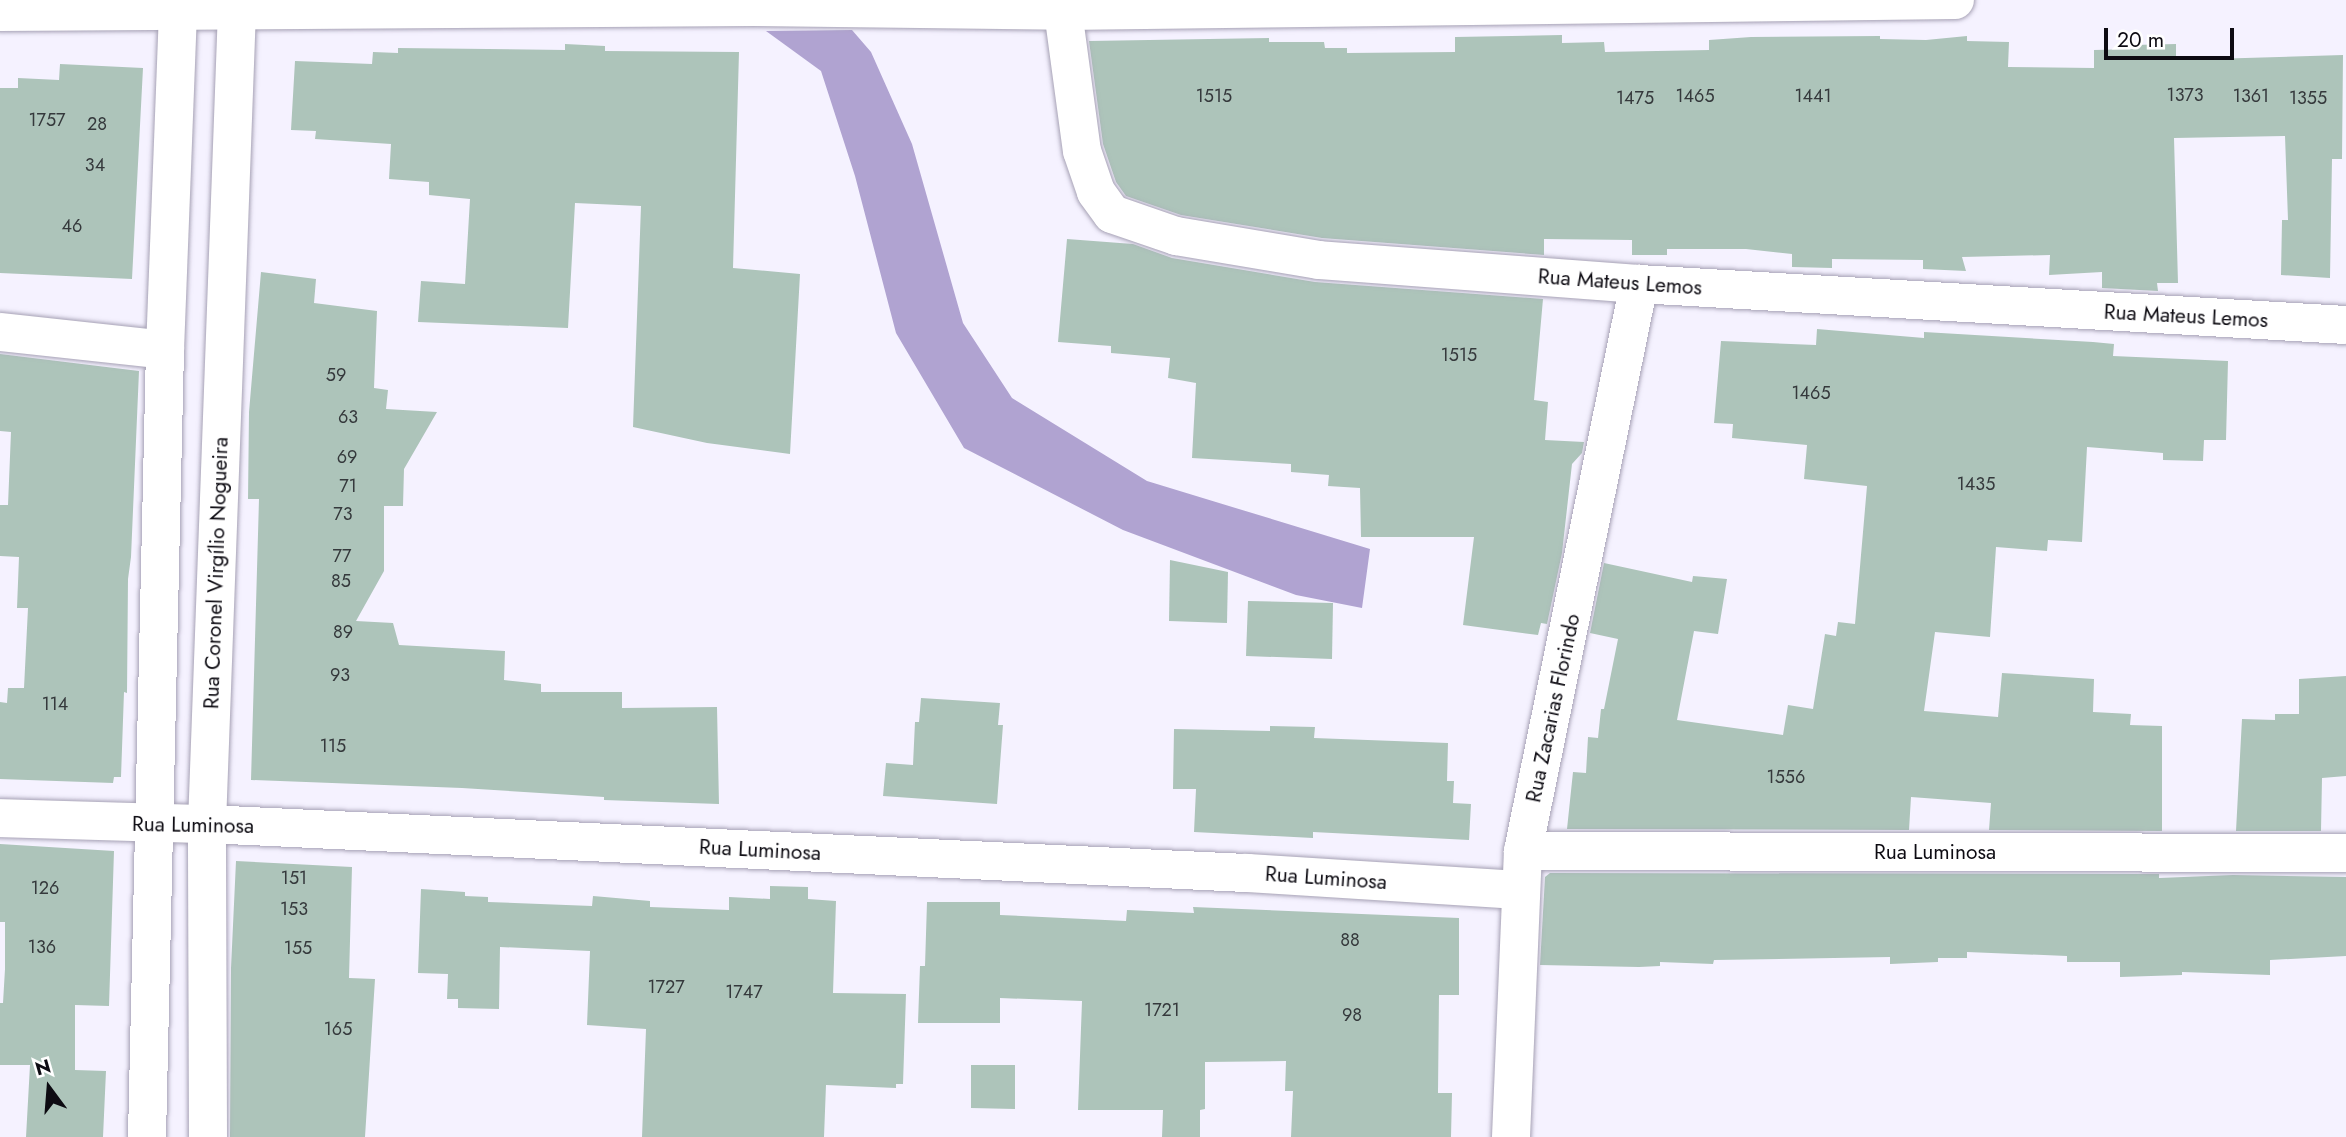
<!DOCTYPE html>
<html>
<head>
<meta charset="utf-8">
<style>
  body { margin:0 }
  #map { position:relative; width:2346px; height:1137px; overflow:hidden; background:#f5f2ff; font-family:Jost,sans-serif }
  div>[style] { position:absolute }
  .water>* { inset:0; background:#b0a3d1 }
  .building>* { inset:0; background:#adc4ba }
  .roads { filter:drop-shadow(0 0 2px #a6a1b5) drop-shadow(0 0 2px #a6a1b5) }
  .minor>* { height:38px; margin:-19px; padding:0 19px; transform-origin:19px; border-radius:19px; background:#fff }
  span { translate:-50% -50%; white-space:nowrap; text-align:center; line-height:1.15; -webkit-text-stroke:7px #fff; paint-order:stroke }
  .number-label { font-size:18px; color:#35393c }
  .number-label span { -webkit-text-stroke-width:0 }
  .street-label { font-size:21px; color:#0d0b12 }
  .north { position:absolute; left:14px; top:1053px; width:70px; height:70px; -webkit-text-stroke:5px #fff; paint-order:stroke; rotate:344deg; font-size:19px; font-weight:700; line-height:28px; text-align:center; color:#0d0b12 }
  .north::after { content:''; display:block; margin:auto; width:24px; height:32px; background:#0d0b12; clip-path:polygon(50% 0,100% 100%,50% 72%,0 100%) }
  .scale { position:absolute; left:2104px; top:28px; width:130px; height:32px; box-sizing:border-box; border:4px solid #0d0b12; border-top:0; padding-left:9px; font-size:21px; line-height:24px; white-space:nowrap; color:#0d0b12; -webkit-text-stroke:5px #fff; paint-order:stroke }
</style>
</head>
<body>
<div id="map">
  <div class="water">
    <i style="clip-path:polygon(852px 30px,871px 52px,912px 144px,963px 323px,1012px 398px,1147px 481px,1370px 549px,1362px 608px,1296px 595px,1123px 530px,964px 448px,896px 333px,855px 176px,821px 71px,766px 31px)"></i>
  </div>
  <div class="building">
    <i style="clip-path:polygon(1562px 35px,1562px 43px,1604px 42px,1605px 52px,1709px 50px,1709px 40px,1751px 37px,1880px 36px,1880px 39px,1926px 40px,1967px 36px,1967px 41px,2009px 42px,2008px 67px,2094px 68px,2094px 50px,2133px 49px,2133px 45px,2176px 44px,2176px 60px,2343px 55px,2342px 159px,2332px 159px,2330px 278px,2281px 275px,2282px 220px,2288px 220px,2285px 136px,2174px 138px,2178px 283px,2157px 283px,2158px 291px,2102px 288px,2102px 272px,2049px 275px,2050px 255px,1962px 257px,1966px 271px,1923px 269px,1923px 260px,1832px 259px,1832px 268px,1792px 267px,1792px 254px,1746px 249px,1667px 249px,1667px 255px,1632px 255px,1632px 240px,1544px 239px,1544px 255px,1322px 238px,1181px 215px,1126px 196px,1116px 182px,1103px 144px,1089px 41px,1269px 38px,1269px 42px,1324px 42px,1325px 48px,1347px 48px,1347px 53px,1455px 52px,1455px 37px)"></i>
    <i style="clip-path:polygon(565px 44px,605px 46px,605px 51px,739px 52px,733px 268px,800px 274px,790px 454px,707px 443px,633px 427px,641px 206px,575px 203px,568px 328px,418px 322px,421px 281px,465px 284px,470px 199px,429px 195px,429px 182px,389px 179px,391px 144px,315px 139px,316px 131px,291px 130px,295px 61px,372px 64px,373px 52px,398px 53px,398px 48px,565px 50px)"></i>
    <i style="clip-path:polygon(60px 64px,143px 68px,132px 279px,0 273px,0 88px,18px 88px,18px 78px,59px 80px)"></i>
    <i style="clip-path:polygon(1067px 239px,1133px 244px,1172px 258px,1315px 282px,1543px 299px,1534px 400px,1548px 402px,1545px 440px,1584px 442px,1582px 453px,1572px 464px,1562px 553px,1547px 624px,1541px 623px,1538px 635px,1463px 625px,1474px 537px,1361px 537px,1360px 488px,1328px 486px,1329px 475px,1291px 472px,1291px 464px,1192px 458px,1196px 383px,1168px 378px,1170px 358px,1111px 353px,1111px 346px,1058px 342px)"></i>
    <i style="clip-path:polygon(261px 272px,316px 279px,314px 303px,377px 311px,374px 388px,388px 390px,386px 409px,437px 412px,404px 469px,403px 506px,384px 506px,384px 571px,356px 621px,393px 623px,399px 645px,505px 651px,504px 680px,541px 684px,541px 692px,622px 692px,622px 708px,717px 707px,719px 804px,604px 800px,604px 797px,462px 788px,251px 780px,259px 499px,248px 499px,249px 412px)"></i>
    <i style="clip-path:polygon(1817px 329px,1924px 338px,1924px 332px,2093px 342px,2114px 344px,2113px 356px,2228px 361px,2226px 440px,2204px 440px,2203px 461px,2163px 460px,2163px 453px,2087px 447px,2082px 542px,2048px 540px,2047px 551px,1996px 547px,1990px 637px,1935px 632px,1924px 711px,1998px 717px,2002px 673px,2094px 679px,2093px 712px,2131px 714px,2130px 725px,2162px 726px,2162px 831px,1989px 830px,1991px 803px,1911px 797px,1909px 830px,1567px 829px,1573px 772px,1586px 773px,1588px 737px,1598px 738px,1601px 709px,1604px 709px,1618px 639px,1590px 633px,1604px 563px,1692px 582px,1693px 576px,1727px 579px,1718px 634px,1694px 631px,1677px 720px,1783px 735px,1788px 705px,1813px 709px,1825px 634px,1836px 636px,1838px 622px,1855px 624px,1867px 486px,1804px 479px,1807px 445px,1732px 438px,1733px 424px,1714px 423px,1721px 341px,1816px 345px)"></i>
    <i style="clip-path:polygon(0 354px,139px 371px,131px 557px,128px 579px,127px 693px,124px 692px,121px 777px,114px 777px,113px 783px,0 779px,0 702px,7px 703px,8px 688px,24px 688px,28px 608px,17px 608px,19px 557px,0 556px,0 505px,8px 505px,11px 432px,0 431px)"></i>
    <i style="clip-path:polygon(1170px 560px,1228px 572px,1227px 623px,1169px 621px)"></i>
    <i style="clip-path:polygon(1248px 601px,1333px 603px,1332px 659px,1246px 656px)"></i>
    <i style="clip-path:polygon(2346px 676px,2346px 776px,2322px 778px,2321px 831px,2236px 831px,2242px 719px,2275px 720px,2275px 714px,2299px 714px,2299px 679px)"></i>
    <i style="clip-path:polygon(921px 698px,1000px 703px,998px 725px,1003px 725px,997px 804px,883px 796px,886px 763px,913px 765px,915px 722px,919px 722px)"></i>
    <i style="clip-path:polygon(1270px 726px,1315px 727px,1314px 738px,1448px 743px,1447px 781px,1454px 781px,1453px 803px,1471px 804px,1469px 840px,1313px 832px,1313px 838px,1194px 832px,1196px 789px,1173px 789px,1174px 729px,1270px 731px)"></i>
    <i style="clip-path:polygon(0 844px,114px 851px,109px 1006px,75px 1005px,75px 1070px,106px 1071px,103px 1137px,26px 1137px,30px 1065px,0 1065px,0 1003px,3px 1003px,5px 969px,5px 922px,0 922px)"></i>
    <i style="clip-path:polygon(236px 861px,352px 867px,349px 978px,375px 979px,365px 1137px,230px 1137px,231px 968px)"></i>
    <i style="clip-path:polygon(1550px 873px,2159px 874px,2159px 878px,2233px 875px,2346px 877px,2346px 956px,2270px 960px,2270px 975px,2182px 972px,2182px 975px,2120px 977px,2120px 962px,2067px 962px,2067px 956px,1967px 952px,1967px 958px,1938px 958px,1938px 962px,1890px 964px,1890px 957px,1714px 960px,1713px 964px,1660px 962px,1660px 966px,1639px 967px,1540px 965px,1545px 877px)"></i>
    <i style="clip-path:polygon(770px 886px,808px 887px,808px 899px,836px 901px,833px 993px,906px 994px,903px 1084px,896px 1084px,896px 1088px,826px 1085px,824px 1137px,642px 1137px,646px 1029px,587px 1025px,590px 951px,500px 947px,499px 1009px,458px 1008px,458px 999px,447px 999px,448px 974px,418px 973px,421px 889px,465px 892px,465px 896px,488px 897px,488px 902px,592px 906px,593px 896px,650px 901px,650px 907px,729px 910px,729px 897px,770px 899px)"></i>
    <i style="clip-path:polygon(927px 902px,1000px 902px,1000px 915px,1126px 921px,1127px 910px,1194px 913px,1193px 907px,1459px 918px,1459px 995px,1439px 995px,1438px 1093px,1452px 1093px,1451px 1137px,1291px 1137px,1293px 1091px,1285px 1091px,1286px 1061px,1205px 1062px,1205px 1109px,1200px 1110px,1200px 1137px,1162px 1137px,1163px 1110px,1078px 1110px,1082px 1001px,1000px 998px,1000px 1023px,918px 1023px,920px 966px,925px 966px)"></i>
    <i style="clip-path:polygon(971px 1065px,1015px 1065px,1015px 1109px,971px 1108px)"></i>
  </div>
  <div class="roads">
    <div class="minor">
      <i style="left:1063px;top:11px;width:141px;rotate:82.3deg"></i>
      <i style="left:1082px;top:151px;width:43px;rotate:71.1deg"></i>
      <i style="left:1096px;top:192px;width:27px;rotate:54deg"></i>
      <i style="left:1112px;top:214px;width:68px;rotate:19deg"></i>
      <i style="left:1176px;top:236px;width:145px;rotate:9.5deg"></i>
      <i style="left:1319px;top:260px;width:321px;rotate:4.3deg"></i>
      <i style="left:1639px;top:284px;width:708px;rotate:3.32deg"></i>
      <i style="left:0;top:12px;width:754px;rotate:-0.38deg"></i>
      <i style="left:754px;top:7px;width:309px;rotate:0.7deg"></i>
      <i style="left:1063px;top:11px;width:892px;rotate:-0.71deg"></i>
      <i style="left:0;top:332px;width:166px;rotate:6.2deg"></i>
      <i style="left:0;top:818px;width:207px;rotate:1.7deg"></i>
      <i style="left:207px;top:824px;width:1041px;rotate:2.7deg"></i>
      <i style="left:1247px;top:873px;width:273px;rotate:3.6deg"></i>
      <i style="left:1523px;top:851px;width:823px;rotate:0.14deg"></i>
      <i style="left:147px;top:1137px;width:787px;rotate:-88.69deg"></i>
      <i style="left:165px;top:350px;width:340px;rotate:-87.8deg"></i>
      <i style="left:208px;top:1137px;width:313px;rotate:-90.2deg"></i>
      <i style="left:207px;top:824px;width:815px;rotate:-87.89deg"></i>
      <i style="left:1511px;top:1137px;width:286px;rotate:-87.6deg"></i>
      <i style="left:1523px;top:851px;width:579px;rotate:-78.44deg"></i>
    </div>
  </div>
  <div class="number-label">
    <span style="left:2185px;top:95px">1373</span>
    <span style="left:1214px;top:96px">1515</span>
    <span style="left:1695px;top:96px">1465</span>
    <span style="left:1813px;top:96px">1441</span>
    <span style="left:2251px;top:96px">1361</span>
    <span style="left:1635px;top:98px">1475</span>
    <span style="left:2308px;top:98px">1355</span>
    <span style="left:47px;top:120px">1757</span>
    <span style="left:97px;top:124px">28</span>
    <span style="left:95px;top:165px">34</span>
    <span style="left:72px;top:226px">46</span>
    <span style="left:1459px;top:355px">1515</span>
    <span style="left:336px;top:375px">59</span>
    <span style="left:1811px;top:393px">1465</span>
    <span style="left:348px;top:417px">63</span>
    <span style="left:347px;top:457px">69</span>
    <span style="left:1976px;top:484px">1435</span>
    <span style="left:348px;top:486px">71</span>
    <span style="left:343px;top:514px">73</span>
    <span style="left:342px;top:556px">77</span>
    <span style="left:341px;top:581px">85</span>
    <span style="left:343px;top:632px">89</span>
    <span style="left:340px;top:675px">93</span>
    <span style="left:55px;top:704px">114</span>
    <span style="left:333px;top:746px">115</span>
    <span style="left:1786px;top:777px">1556</span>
    <span style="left:294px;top:878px">151</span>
    <span style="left:45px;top:888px">126</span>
    <span style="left:294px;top:909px">153</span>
    <span style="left:1350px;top:940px">88</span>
    <span style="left:42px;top:947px">136</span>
    <span style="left:298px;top:948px">155</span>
    <span style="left:666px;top:987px">1727</span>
    <span style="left:744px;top:992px">1747</span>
    <span style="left:1162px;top:1010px">1721</span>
    <span style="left:1352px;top:1015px">98</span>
    <span style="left:338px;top:1029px">165</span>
  </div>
  <div class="street-label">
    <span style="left:1620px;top:282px;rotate:4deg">Rua Mateus Lemos</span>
    <span style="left:2186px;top:316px;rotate:3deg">Rua Mateus Lemos</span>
    <span style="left:216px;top:573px;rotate:-88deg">Rua Coronel Virgílio Nogueira</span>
    <span style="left:1553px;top:708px;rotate:-78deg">Rua Zacarias Florindo</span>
    <span style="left:193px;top:825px;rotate:1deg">Rua Luminosa</span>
    <span style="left:760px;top:850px;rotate:3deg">Rua Luminosa</span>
    <span style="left:1935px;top:852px">Rua Luminosa</span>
    <span style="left:1326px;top:878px;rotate:4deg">Rua Luminosa</span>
  </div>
  <div class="north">N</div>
  <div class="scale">20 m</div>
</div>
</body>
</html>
